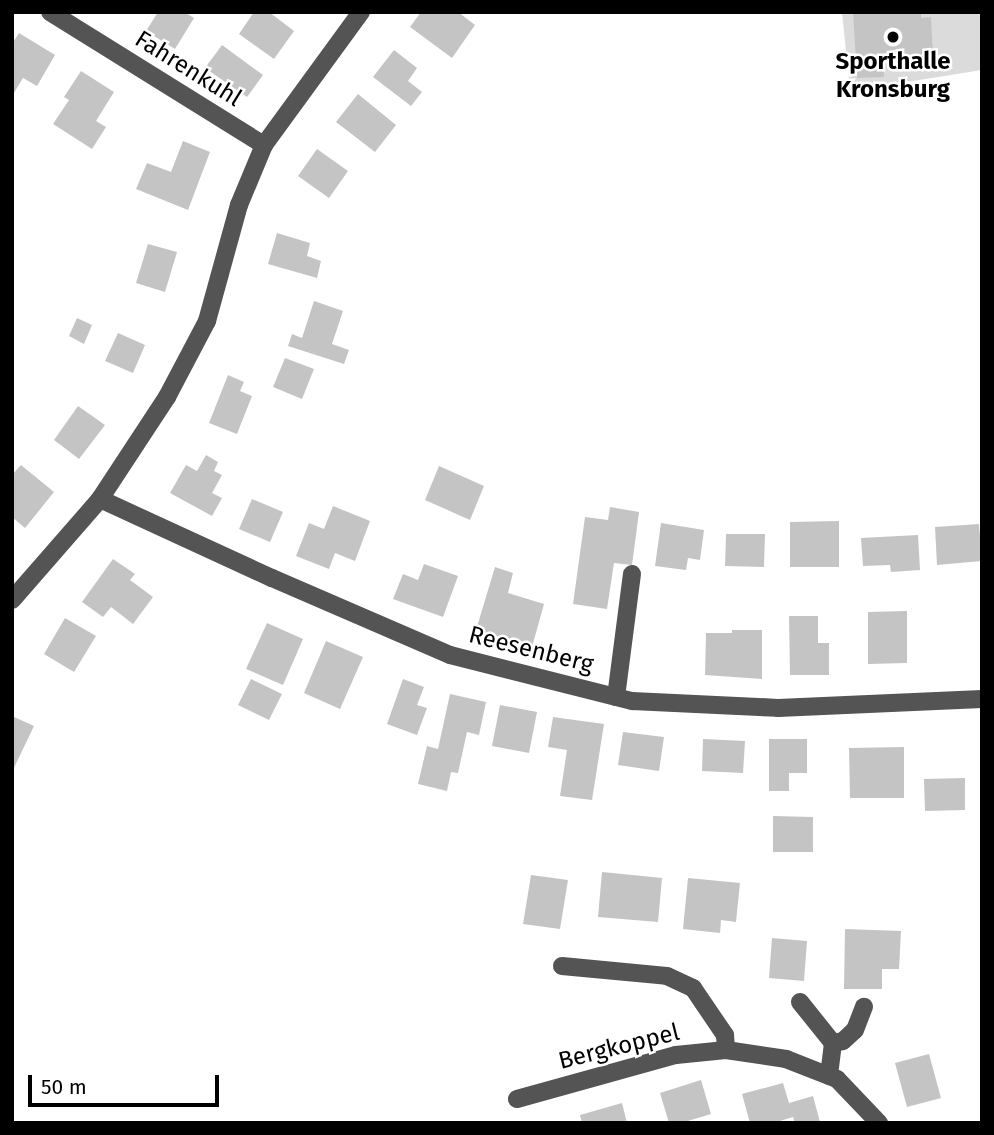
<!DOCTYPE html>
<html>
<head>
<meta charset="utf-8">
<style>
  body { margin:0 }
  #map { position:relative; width:994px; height:1135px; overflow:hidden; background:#fff; font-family:"Fira Sans",sans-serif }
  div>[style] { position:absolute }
  .green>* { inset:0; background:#dbdbdb }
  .building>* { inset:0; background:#c4c4c4 }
  .minor>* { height:18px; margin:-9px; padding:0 9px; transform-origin:9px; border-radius:9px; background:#545454 }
  .dots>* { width:19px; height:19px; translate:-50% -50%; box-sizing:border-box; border:4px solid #fff; border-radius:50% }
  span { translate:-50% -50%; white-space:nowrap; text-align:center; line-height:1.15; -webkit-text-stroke:5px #fff; paint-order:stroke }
  .poi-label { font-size:24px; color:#000; font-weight:700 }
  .street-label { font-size:24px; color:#000 }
  .frame { position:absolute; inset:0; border:14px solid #000; pointer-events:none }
  .scale { position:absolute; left:28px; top:1075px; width:191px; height:32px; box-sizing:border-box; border:4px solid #000; border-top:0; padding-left:9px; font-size:21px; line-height:24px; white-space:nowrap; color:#000; -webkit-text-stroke:5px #fff; paint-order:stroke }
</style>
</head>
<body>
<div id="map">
  <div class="green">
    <i style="clip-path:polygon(842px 12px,982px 12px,982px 70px,850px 91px)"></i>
  </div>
  <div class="building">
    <i style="clip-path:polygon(158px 12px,184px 12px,194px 18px,175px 49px,146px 31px)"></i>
    <i style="clip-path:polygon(254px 12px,269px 12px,294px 31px,274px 59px,239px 34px)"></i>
    <i style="clip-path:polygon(421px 12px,458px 12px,475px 25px,452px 58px,410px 27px)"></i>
    <i style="clip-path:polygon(853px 12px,921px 12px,921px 18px,931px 17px,933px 56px,883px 59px,884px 77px,857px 78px)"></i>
    <i style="clip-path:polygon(19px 33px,55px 55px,37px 86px,23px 78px,12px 96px,12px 44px)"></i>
    <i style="clip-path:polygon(222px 45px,263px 75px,247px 97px,205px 68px)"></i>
    <i style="clip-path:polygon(394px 50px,417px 68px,408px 81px,422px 92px,411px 106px,373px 77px)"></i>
    <i style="clip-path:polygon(81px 71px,114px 92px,96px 121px,106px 127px,92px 149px,53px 124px,69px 100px,64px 97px)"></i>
    <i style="clip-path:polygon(358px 94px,396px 125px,375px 152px,336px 122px)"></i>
    <i style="clip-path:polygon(183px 141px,210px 152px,188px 210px,136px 189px,147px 163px,171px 172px)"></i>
    <i style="clip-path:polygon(317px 149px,348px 171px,329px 198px,298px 176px)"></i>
    <i style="clip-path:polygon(277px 233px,310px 243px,307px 256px,321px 261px,317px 278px,268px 264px)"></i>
    <i style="clip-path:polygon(148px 244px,177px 252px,165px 292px,136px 283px)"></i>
    <i style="clip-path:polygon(314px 301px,343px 311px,332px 344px,349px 350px,344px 364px,288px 346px,292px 334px,302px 338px)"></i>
    <i style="clip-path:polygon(77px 318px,92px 325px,84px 344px,69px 336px)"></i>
    <i style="clip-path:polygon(118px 333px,145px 345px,133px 373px,105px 361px)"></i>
    <i style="clip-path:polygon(285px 358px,314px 369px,302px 399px,273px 387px)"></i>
    <i style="clip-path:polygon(228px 375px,244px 382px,240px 391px,252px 396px,237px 434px,209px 423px)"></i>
    <i style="clip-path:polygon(78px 406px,105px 425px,79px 459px,54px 440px)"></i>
    <i style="clip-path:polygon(206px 455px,218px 462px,214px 471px,222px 475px,212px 493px,222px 498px,212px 516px,170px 493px,186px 465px,197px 471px)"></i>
    <i style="clip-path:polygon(21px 465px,54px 492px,25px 528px,12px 517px,12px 475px)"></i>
    <i style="clip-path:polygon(439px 466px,484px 486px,470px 520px,425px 500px)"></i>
    <i style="clip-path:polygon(252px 499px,283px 512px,270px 542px,239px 529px)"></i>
    <i style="clip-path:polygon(333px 506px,370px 521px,355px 561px,335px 553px,329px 569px,296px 556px,309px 523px,324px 529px)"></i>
    <i style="clip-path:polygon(610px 507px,639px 512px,632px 565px,614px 563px,607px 609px,573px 604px,585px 517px,608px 520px)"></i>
    <i style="clip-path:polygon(839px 521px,839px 567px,790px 567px,790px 522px)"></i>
    <i style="clip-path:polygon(661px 523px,704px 530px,700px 560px,688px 558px,686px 570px,655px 566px)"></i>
    <i style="clip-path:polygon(979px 524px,982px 561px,937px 565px,935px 527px)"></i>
    <i style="clip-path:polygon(726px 534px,765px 534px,764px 567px,725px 566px)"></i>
    <i style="clip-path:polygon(918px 535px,920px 570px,891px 572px,890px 565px,863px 566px,861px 538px)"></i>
    <i style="clip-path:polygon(113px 559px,135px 574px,130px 580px,153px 597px,133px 624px,111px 607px,103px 617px,82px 602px)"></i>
    <i style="clip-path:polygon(424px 564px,458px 576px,443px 617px,393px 599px,403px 574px,418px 580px)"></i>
    <i style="clip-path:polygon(495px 567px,513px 573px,508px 593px,544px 604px,532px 647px,476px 630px)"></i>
    <i style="clip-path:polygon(907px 611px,907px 663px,868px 664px,868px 612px)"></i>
    <i style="clip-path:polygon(789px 616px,818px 616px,818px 643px,829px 643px,829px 675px,790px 675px)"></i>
    <i style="clip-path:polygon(65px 618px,96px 636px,74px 672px,44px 654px)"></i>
    <i style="clip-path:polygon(267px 623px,303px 639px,283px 685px,246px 669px)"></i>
    <i style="clip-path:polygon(732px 630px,762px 630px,762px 679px,705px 675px,706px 633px,732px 633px)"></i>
    <i style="clip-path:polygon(326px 641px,363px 657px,340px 709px,304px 693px)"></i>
    <i style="clip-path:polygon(251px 679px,282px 694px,269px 720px,238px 705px)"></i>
    <i style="clip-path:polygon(403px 679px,424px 687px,417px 705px,427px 708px,417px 735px,387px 724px)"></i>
    <i style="clip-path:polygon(450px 694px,486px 702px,479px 735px,467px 732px,458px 773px,451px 772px,447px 791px,418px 784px,427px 746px,438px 749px)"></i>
    <i style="clip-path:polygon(500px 705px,537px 712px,529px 753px,492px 746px)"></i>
    <i style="clip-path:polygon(12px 716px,34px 726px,12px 772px)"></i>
    <i style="clip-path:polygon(553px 717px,604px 724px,592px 800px,560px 796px,567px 750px,548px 747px)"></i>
    <i style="clip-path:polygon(623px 732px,664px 737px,659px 771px,618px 765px)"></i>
    <i style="clip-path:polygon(703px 739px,745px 741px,743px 773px,702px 771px)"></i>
    <i style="clip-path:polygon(769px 739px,807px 739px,807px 773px,789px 773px,789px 791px,769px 791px)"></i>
    <i style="clip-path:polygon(904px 747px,904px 798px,850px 798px,849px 748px)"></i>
    <i style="clip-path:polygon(965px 778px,965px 810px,925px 811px,924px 779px)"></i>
    <i style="clip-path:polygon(773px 816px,813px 817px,813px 852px,773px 852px)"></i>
    <i style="clip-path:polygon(602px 872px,662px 878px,658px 922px,598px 917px)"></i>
    <i style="clip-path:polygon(531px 875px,568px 880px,560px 929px,523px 924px)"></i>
    <i style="clip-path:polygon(688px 878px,740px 883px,736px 922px,721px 920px,720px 933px,683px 929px)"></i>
    <i style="clip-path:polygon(845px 929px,901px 931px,899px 969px,882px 969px,882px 989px,844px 989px)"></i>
    <i style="clip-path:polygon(772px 938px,807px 941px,804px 981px,769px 978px)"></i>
    <i style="clip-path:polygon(929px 1054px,941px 1098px,907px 1107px,895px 1063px)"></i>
    <i style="clip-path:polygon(701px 1080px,711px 1114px,681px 1123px,669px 1123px,660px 1093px)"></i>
    <i style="clip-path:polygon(783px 1083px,789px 1103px,813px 1096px,820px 1122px,795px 1123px,793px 1117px,773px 1123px,750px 1123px,742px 1094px)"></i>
    <i style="clip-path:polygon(622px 1103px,627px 1123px,582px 1123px,580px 1115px)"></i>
  </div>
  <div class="minor">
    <i style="left:50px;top:12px;width:252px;rotate:31.9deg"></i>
    <i style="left:100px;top:499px;width:189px;rotate:24.7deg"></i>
    <i style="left:272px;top:578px;width:194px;rotate:23.4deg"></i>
    <i style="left:450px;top:655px;width:188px;rotate:14.2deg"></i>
    <i style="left:632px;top:701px;width:146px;rotate:2.7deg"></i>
    <i style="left:778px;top:708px;width:204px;rotate:-2.5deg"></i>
    <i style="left:12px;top:600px;width:134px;rotate:-48.9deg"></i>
    <i style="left:100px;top:499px;width:122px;rotate:-56.7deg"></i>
    <i style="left:167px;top:397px;width:86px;rotate:-62.2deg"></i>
    <i style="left:207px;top:321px;width:120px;rotate:-74.6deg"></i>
    <i style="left:239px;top:205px;width:65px;rotate:-67.4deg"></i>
    <i style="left:264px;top:145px;width:165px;rotate:-53.9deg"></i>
    <i style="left:616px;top:697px;width:124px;rotate:-82.6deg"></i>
    <i style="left:562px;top:966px;width:105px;rotate:5.4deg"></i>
    <i style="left:667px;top:976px;width:29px;rotate:25deg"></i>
    <i style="left:693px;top:988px;width:57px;rotate:55.8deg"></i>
    <i style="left:725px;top:1035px;width:15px;rotate:86deg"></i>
    <i style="left:800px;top:1002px;width:53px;rotate:51.2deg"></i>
    <i style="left:833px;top:1043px;width:33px;rotate:97deg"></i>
    <i style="left:833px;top:1043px;width:10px;rotate:-11deg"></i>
    <i style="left:843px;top:1041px;width:16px;rotate:-43deg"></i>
    <i style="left:855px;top:1030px;width:25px;rotate:-69deg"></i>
    <i style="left:517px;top:1099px;width:165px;rotate:-15.5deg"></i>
    <i style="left:676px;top:1055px;width:50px;rotate:-5.7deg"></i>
    <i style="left:726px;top:1050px;width:61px;rotate:8.5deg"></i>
    <i style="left:786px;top:1059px;width:55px;rotate:21.4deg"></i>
    <i style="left:837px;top:1079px;width:61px;rotate:46.3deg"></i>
  </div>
  <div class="dots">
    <i style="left:893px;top:37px;background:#000"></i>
  </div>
  <div class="poi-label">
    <span style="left:893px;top:76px">Sporthalle<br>Kronsburg</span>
  </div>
  <div class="street-label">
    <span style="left:188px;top:69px;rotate:32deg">Fahrenkuhl</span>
    <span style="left:531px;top:650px;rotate:14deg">Reesenberg</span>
    <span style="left:619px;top:1047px;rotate:-14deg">Bergkoppel</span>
  </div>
  <div class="frame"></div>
  <div class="scale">50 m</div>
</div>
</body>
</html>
